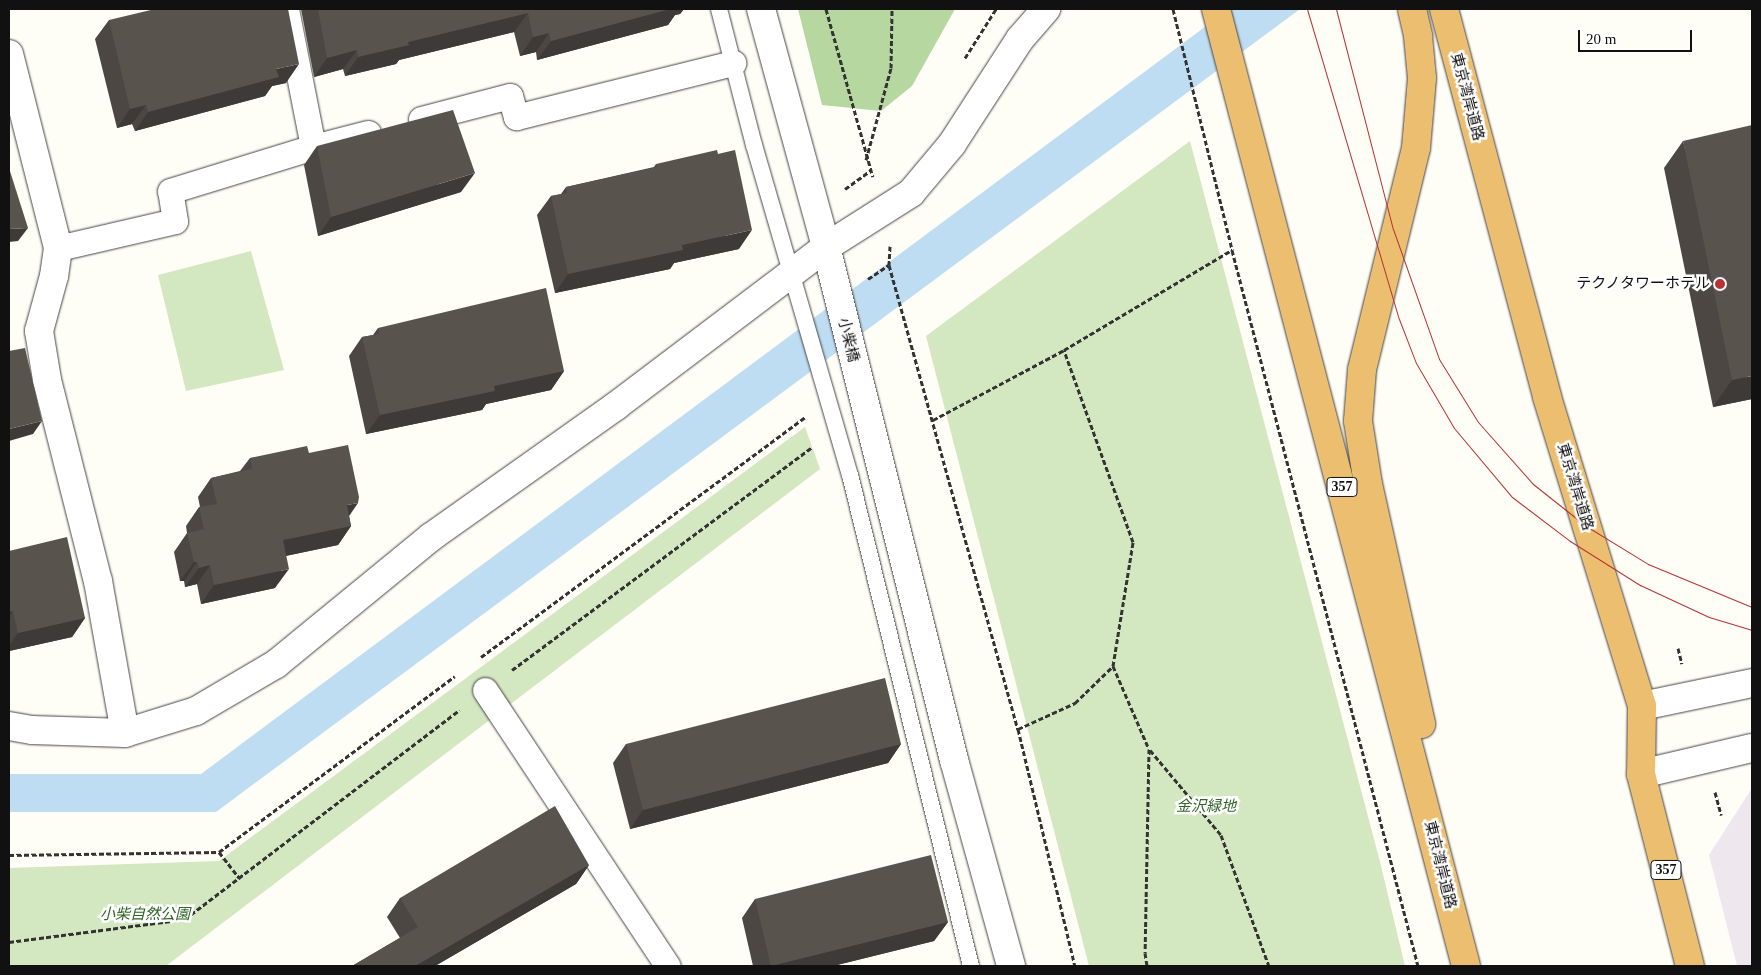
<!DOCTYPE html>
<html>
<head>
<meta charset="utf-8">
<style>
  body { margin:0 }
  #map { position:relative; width:1761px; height:975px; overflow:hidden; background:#fefdf6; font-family:"Times New Roman","Noto Sans JP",serif }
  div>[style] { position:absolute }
  .industrial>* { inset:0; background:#eee7ee }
  .green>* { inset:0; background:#d3e7c1 }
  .forest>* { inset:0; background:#b7d7a1 }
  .water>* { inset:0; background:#beddf2 }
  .path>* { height:3px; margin-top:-1.5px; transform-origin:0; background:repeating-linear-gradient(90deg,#333 0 5px,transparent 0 7.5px) }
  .roads { filter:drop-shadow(0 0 1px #444) drop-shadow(0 0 1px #444) }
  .service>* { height:16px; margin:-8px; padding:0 8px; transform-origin:8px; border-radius:8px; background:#fff }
  .pedestrian>* { height:25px; margin:-12.5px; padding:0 12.5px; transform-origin:12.5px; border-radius:12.5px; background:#fff }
  .minor>* { height:28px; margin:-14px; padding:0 14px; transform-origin:14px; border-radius:14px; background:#fff }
  .tertiary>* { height:28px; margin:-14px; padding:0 14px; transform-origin:14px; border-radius:14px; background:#fff }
  .trunk>* { height:28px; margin:-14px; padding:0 14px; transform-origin:14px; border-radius:14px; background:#ebbe70 }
  .tram>* { height:1px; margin:-0.5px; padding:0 0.5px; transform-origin:0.5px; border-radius:0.5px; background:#b73334 }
  .wall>* { inset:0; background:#4d4743 }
  .shaded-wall>* { inset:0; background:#3e3a37 }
  .building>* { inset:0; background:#59534e }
  .dots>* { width:14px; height:14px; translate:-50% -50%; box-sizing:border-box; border:2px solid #fff; border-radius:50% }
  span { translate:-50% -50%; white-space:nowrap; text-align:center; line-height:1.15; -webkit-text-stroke:5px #fff; paint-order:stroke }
  .shield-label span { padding:1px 4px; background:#fff; border:1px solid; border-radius:4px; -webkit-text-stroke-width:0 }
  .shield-label { font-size:14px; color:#111; font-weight:700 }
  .street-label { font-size:15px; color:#111 }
  .poi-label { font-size:15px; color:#111 }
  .right { translate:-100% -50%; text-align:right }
  .park-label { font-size:15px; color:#306525; font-style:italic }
  .frame { position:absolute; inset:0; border:10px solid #111; pointer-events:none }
  .scale { position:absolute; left:1578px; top:30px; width:114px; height:22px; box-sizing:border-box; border:2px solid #111; border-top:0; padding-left:6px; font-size:15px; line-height:18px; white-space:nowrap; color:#111; -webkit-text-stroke:4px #fff; paint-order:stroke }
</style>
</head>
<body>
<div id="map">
  <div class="industrial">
    <i style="clip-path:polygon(1752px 788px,1752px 966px,1737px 966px,1709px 855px)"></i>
  </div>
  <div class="green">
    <i style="clip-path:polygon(1190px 141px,1380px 862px,1405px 966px,1089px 966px,926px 336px)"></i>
    <i style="clip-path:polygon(251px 251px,284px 370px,186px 391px,158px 275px)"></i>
    <i style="clip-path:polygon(805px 427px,820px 469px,166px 966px,9px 966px,9px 868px,219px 861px)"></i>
  </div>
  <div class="forest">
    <i style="clip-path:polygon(798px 9px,955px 9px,912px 86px,881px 111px,822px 105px)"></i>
  </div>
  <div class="water">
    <i style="clip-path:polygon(1229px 9px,1300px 9px,216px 812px,9px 812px,9px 774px,201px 774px)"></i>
  </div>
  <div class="path">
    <i style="left:826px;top:9px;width:174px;rotate:74.4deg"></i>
    <i style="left:1173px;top:9px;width:248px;rotate:76.2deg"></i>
    <i style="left:1232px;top:250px;width:740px;rotate:75.44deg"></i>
    <i style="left:965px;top:58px;width:58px;rotate:-57.7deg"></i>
    <i style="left:866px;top:160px;width:95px;rotate:-74.8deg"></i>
    <i style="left:891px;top:68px;width:59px;rotate:-89deg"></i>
    <i style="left:845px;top:189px;width:32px;rotate:-36deg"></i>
    <i style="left:890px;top:246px;width:19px;rotate:93deg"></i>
    <i style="left:889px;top:265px;width:482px;rotate:74.5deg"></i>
    <i style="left:1018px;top:729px;width:244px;rotate:76.5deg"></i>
    <i style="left:868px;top:279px;width:25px;rotate:-34deg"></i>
    <i style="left:933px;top:420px;width:149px;rotate:-28.1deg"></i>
    <i style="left:1064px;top:350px;width:196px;rotate:-30.8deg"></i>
    <i style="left:1678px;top:648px;width:16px;rotate:76deg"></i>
    <i style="left:481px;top:657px;width:403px;rotate:-36.5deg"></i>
    <i style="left:1113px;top:666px;width:90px;rotate:66.6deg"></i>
    <i style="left:1149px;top:749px;width:204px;rotate:91.1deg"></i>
    <i style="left:1145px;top:953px;width:13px;rotate:81deg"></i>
    <i style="left:512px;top:670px;width:374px;rotate:-36.6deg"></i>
    <i style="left:1018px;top:729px;width:63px;rotate:-24.5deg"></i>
    <i style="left:1075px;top:703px;width:53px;rotate:-44.2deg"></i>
    <i style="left:1113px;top:666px;width:126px;rotate:-80.8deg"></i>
    <i style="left:1133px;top:542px;width:204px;rotate:-109.8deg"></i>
    <i style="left:1150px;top:750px;width:111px;rotate:50.1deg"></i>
    <i style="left:1221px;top:835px;width:140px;rotate:69.9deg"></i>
    <i style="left:1715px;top:792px;width:24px;rotate:75deg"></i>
    <i style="left:219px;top:852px;width:33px;rotate:52deg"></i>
    <i style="left:9px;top:855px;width:210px;rotate:-0.8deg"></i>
    <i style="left:219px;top:852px;width:294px;rotate:-36.7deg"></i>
    <i style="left:9px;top:942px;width:177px;rotate:-7.4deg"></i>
    <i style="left:185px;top:919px;width:345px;rotate:-37.3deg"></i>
  </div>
  <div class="roads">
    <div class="service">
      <i style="left:719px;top:9px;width:140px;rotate:75.6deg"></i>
      <i style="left:754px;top:145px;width:344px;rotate:73.8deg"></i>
      <i style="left:850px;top:475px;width:506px;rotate:76.16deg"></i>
    </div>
    <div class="pedestrian">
      <i style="left:286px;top:9px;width:141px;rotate:78.9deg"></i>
      <i style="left:313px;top:147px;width:57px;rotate:-14.3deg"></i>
      <i style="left:421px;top:119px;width:92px;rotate:-14.5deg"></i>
      <i style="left:510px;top:96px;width:22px;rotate:74deg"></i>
      <i style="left:516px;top:117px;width:224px;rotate:-14deg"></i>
      <i style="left:58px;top:248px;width:120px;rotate:-13deg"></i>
      <i style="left:175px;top:221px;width:30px;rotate:-99deg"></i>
      <i style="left:170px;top:191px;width:150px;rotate:-17.1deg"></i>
      <i style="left:485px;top:690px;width:331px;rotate:56.5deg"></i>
    </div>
    <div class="minor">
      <i style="left:9px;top:54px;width:200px;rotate:75.8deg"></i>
      <i style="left:58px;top:248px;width:28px;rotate:98deg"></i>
      <i style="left:54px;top:276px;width:57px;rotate:105.3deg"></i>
      <i style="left:39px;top:331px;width:50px;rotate:80.7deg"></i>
      <i style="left:47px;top:380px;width:207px;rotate:75.8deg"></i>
      <i style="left:98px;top:581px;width:154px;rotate:79.9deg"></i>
      <i style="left:9px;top:726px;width:23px;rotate:10deg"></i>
      <i style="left:32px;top:730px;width:93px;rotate:1.8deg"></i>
      <i style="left:125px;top:733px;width:74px;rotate:-17.2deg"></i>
      <i style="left:196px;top:711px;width:93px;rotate:-30.4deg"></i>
      <i style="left:276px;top:664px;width:200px;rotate:-39.3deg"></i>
      <i style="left:431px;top:537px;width:227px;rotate:-35.3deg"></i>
      <i style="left:616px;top:406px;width:263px;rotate:-37.1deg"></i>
      <i style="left:826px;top:247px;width:101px;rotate:-32.4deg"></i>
      <i style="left:911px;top:193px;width:64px;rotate:-50.1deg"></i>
      <i style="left:952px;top:144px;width:125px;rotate:-57.1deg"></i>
      <i style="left:1020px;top:39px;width:40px;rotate:-49deg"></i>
    </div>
    <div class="tertiary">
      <i style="left:761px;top:9px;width:247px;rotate:74.7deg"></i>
      <i style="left:826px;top:247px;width:529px;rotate:75.99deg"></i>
      <i style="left:954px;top:760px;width:214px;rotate:74.5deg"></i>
      <i style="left:1642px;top:706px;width:112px;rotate:-11.8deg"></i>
      <i style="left:1641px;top:774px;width:114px;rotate:-13.2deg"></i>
    </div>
    <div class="trunk">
      <i style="left:1216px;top:9px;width:989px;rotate:75.36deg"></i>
      <i style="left:1412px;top:9px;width:28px;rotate:77deg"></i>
      <i style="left:1418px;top:36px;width:42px;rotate:84.6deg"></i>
      <i style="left:1422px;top:78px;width:70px;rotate:94.9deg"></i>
      <i style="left:1416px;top:148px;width:228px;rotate:103.7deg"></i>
      <i style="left:1362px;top:370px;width:51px;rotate:94.5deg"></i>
      <i style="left:1358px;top:421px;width:64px;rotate:81deg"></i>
      <i style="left:1368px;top:484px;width:246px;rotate:77.5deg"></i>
      <i style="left:1444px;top:9px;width:401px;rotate:75.1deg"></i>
      <i style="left:1547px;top:397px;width:323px;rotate:72.9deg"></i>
      <i style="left:1642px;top:706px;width:68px;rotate:90.8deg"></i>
      <i style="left:1641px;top:774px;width:198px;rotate:75.7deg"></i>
    </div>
  </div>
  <div class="tram">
    <i style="left:1307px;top:9px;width:323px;rotate:73.5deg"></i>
    <i style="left:1399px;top:319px;width:47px;rotate:68.9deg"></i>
    <i style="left:1416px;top:363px;width:75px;rotate:59.7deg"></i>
    <i style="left:1454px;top:428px;width:90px;rotate:50deg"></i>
    <i style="left:1512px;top:497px;width:73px;rotate:37.2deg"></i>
    <i style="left:1570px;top:541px;width:83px;rotate:32.2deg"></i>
    <i style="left:1640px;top:585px;width:76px;rotate:24.9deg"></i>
    <i style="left:1709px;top:617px;width:45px;rotate:16.8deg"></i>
    <i style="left:1336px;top:9px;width:227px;rotate:75.5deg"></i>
    <i style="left:1393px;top:229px;width:138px;rotate:70.5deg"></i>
    <i style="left:1439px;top:359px;width:74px;rotate:58.2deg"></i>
    <i style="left:1478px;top:422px;width:83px;rotate:48.4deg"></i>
    <i style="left:1533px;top:484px;width:68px;rotate:38.4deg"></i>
    <i style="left:1586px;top:526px;width:73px;rotate:31.5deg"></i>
    <i style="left:1648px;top:564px;width:113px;rotate:22.5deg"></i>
  </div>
  <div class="wall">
    <i style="clip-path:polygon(301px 9px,684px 9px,680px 14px,675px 15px,668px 25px,537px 60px,536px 52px,520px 56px,514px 32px,399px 60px,396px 64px,345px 76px,343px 69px,314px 77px)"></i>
    <i style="clip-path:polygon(109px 20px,286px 83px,272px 86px,265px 96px,135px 131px,132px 124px,117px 128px,95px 39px)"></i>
    <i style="clip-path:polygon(1683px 141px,1752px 399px,1713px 407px,1664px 168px)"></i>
    <i style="clip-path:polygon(317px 146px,461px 192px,318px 236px,304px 165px)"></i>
    <i style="clip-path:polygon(656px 164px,739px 249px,674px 263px,670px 269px,555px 293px,537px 215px,551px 196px,561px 194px,566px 187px,654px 167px)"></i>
    <i style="clip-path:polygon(378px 328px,564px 371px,551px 390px,486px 404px,482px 410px,366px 434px,349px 356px,362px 337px,373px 335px)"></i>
    <i style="clip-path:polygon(309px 453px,349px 516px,351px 526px,338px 545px,286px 556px,275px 588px,201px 604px,197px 584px,185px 587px,184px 581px,180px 581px,174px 552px,187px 533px,186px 526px,199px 507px,200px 507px,198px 497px,211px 478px,240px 471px,250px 458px)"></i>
    <i style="clip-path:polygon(9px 551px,85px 618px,72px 637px,9px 651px)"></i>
    <i style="clip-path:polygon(626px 744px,901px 744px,888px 763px,630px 829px,613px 763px)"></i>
    <i style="clip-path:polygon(589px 865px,576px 884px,435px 966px,352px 966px,400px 938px,387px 917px,400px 898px)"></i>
    <i style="clip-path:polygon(755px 899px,948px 922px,934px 941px,833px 966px,753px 966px,742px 918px)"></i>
  </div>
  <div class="shaded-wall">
    <i style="clip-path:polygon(670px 9px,684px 9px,680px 14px,675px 15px,668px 25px,537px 60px,551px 41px)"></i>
    <i style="clip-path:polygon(528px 13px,514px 32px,399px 60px,396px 64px,345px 76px,358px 57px,408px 42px)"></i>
    <i style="clip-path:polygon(549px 33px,536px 52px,520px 56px,533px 37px)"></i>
    <i style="clip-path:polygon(357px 50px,343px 69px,314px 77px,327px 58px)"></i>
    <i style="clip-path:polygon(299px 64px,286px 83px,272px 86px,265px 96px,135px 131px,148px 112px,276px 69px)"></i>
    <i style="clip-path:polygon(146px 105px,132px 124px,117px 128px,130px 109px)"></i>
    <i style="clip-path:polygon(475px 173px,461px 192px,318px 236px,331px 217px)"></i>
    <i style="clip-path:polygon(28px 228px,18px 241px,9px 242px,9px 229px)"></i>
    <i style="clip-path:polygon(752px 230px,739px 249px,674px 263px,670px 269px,555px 293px,568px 274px,682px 245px)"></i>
    <i style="clip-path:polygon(564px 371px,551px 390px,486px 404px,482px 410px,366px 434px,380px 415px,494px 386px)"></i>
    <i style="clip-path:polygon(1752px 376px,1752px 399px,1713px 407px,1732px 380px)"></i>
    <i style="clip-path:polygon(42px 421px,33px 434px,9px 441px,9px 429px)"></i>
    <i style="clip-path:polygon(358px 503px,345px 522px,347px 505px)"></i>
    <i style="clip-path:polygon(351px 526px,338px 545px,270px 559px,283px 540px)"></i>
    <i style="clip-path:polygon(194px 562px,197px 562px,184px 581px,180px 581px)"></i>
    <i style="clip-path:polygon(210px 565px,197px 584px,185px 587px,199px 568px)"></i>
    <i style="clip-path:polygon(289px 569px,275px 588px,201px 604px,214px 585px)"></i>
    <i style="clip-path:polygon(13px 611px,9px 617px,9px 612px)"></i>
    <i style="clip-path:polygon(85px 618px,72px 637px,9px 651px,9px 646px,18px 633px)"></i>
    <i style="clip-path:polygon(901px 744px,888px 763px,630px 829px,643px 810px)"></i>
    <i style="clip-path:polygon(589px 865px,576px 884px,435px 966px,415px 966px)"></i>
    <i style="clip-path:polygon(948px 922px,934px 941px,833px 966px,771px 966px)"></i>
  </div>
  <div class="building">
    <i style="clip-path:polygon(155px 9px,288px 9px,299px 64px,276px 69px,279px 77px,148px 112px,146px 105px,130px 109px,109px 20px)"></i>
    <i style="clip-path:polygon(318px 9px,670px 9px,551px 41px,549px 33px,533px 37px,528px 13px,408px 42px,409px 45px,358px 57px,357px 50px,327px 58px)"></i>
    <i style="clip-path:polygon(453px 110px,475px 173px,331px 217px,317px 146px)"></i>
    <i style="clip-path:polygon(1752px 125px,1752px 376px,1732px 380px,1683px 141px)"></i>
    <i style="clip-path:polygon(717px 150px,718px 154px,735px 150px,752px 230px,682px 245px,683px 250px,568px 274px,551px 196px,567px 193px,566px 187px,657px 167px,656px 164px)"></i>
    <i style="clip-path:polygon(9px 168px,28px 228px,9px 229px)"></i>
    <i style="clip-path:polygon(546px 288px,564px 371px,494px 386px,495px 391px,380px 415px,362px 337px,379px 334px,378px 328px)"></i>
    <i style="clip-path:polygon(25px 348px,42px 421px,9px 429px,9px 351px)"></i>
    <i style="clip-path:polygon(348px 445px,359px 497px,358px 503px,347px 505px,351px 526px,283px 540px,289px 569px,214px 585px,210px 565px,199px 568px,197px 562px,194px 562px,187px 533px,204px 529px,199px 507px,217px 504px,211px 478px,252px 469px,250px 458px,307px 446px,309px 453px)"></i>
    <i style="clip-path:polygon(67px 537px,85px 618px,18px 633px,13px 611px,9px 612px,9px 551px)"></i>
    <i style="clip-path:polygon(885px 678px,901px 744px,643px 810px,626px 744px)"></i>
    <i style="clip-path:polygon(555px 806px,589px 865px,415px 966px,352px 966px,418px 927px,400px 898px)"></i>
    <i style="clip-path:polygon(931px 855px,948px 922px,771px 966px,755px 899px)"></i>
  </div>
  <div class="dots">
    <i style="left:1720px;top:284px;background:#b73334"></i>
  </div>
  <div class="shield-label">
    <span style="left:1342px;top:487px">357</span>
    <span style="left:1666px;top:870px">357</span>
  </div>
  <div class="street-label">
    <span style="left:1467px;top:97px;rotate:75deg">東京湾岸道路</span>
    <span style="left:848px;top:340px;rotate:76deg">小柴橋</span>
    <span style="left:1575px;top:487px;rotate:73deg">東京湾岸道路</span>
    <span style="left:1440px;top:865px;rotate:76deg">東京湾岸道路</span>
  </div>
  <div class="poi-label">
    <span class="right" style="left:1710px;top:284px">テクノタワーホテル</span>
  </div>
  <div class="park-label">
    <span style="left:1206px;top:807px">金沢緑地</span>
    <span style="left:145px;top:915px">小柴自然公園</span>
  </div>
  <div class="frame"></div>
  <div class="scale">20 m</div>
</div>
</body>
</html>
